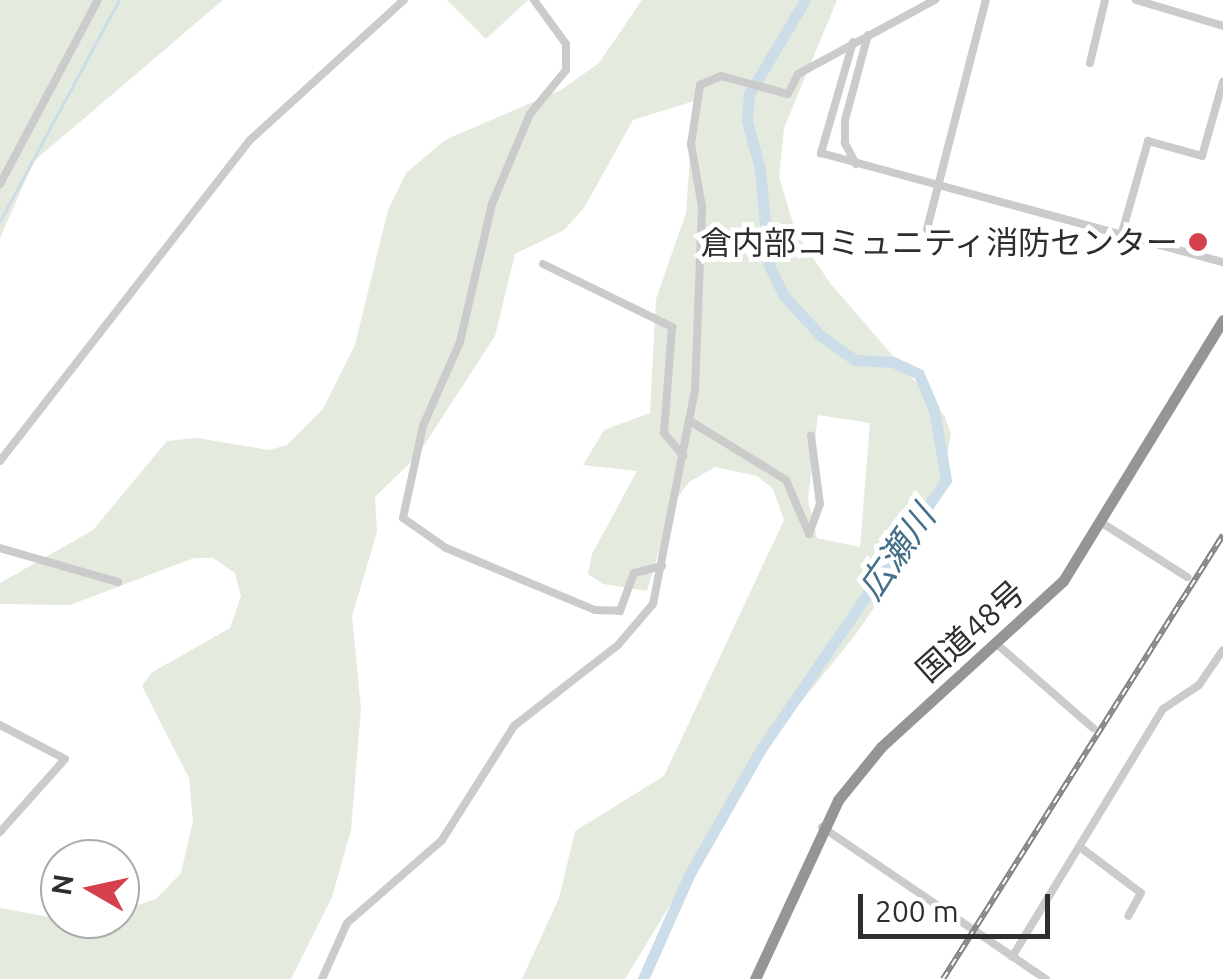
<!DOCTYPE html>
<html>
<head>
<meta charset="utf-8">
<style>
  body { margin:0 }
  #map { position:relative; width:1223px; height:979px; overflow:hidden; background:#fff; font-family:Ubuntu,"Noto Sans JP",sans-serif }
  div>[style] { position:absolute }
  .green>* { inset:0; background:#e4eadd }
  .stream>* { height:2.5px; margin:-1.25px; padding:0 1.25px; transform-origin:1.25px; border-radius:1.25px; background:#cbdde8 }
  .river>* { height:11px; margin:-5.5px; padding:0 5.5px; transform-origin:5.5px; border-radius:5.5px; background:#cbdde8 }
  .minor>* { height:8px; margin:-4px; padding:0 4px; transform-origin:4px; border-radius:4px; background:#cbcbcb }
  .highway>* { height:11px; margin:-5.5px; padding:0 5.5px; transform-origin:5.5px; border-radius:5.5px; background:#959595 }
  .rail>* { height:6px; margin-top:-3px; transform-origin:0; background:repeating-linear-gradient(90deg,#fff 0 8px,#838383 0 16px); box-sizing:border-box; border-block:2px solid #838383 }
  .dots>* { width:28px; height:28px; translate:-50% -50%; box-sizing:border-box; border:5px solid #fff; border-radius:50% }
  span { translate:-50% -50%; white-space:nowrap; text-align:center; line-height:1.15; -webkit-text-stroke:10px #fff; paint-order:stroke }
  .poi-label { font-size:32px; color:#2e2e2e }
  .right { translate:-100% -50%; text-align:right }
  .street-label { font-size:32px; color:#2e2e2e }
  .water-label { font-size:35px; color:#436f89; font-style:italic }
  .north { position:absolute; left:40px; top:839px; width:100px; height:100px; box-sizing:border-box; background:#fff; border:2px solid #ababab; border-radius:50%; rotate:279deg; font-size:28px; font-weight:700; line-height:40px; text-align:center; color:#2e2e2e }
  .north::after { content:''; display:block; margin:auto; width:35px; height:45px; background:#d5404c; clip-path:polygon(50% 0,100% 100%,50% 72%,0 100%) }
  .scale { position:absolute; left:858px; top:894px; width:192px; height:45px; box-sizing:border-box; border:5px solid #2e2e2e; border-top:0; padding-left:12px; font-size:30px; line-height:35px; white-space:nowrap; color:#2e2e2e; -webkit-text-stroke:8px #fff; paint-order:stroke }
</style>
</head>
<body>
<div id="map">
  <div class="green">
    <i style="clip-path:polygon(0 0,223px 0,34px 161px,0 238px)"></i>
    <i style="clip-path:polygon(447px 0,528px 0,486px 39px)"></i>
    <i style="clip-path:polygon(evenodd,642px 0,837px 0,784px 128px,779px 177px,796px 233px,830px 283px,944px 415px,951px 434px,940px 495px,919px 541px,856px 634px,769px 742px,625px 979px,522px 979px,559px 898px,575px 831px,664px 776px,784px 520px,773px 489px,757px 476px,715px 467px,689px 482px,673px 503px,647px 591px,603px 584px,588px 574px,592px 554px,637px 471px,583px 465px,604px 430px,650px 413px,656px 299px,686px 213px,694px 101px,633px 120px,584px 208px,564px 230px,515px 254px,495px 336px,417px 456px,375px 497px,377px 532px,352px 616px,361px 708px,351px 830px,332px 897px,291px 979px,0 979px,0 908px,60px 919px,120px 919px,120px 911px,156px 899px,181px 873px,193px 821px,189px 778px,142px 686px,151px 673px,230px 628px,241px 596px,235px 573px,213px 558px,194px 558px,70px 605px,0 604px,0 583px,93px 530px,167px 441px,197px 438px,269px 450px,287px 445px,323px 409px,355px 345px,388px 210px,406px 173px,445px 140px,561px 90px,599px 63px,642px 0,818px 415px,870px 423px,860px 547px,817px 538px,808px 500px,818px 415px)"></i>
  </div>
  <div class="stream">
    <i style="left:0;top:221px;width:251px;rotate:-61.7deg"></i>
  </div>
  <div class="river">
    <i style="left:643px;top:979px;width:114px;rotate:-66.1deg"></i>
    <i style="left:689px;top:875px;width:145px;rotate:-60.3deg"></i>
    <i style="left:761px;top:749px;width:326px;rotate:-55.5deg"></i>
    <i style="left:946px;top:480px;width:71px;rotate:-99.7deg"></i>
    <i style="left:934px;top:410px;width:39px;rotate:-113deg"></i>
    <i style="left:919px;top:374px;width:29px;rotate:-155deg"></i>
    <i style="left:893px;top:362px;width:38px;rotate:-177deg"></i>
    <i style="left:855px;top:360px;width:43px;rotate:-144.5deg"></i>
    <i style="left:820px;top:335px;width:53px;rotate:-132.7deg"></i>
    <i style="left:784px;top:296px;width:34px;rotate:-116deg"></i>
    <i style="left:769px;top:265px;width:96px;rotate:-95.4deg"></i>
    <i style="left:760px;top:169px;width:50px;rotate:-105.2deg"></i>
    <i style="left:747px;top:121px;width:27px;rotate:-86deg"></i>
    <i style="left:749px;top:94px;width:109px;rotate:-59.2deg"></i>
  </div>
  <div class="minor">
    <i style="left:534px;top:0;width:54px;rotate:54deg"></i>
    <i style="left:566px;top:44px;width:26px;rotate:90deg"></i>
    <i style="left:566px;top:70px;width:57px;rotate:129.3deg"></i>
    <i style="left:530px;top:114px;width:98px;rotate:112.9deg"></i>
    <i style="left:492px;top:204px;width:142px;rotate:103.1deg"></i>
    <i style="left:460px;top:342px;width:92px;rotate:113.8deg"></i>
    <i style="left:423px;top:426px;width:94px;rotate:102.3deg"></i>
    <i style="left:403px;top:518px;width:52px;rotate:34.9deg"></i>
    <i style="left:446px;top:548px;width:161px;rotate:22.6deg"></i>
    <i style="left:595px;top:610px;width:25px;rotate:2deg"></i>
    <i style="left:620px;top:611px;width:40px;rotate:-69.8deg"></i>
    <i style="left:634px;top:573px;width:29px;rotate:-14deg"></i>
    <i style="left:1136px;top:0;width:91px;rotate:16.6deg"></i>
    <i style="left:853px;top:42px;width:116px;rotate:106.1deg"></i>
    <i style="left:821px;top:153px;width:417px;rotate:15.2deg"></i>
    <i style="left:1090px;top:63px;width:65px;rotate:-76.6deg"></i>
    <i style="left:856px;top:164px;width:24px;rotate:-118deg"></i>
    <i style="left:845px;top:143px;width:23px;rotate:-90deg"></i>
    <i style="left:845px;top:120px;width:88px;rotate:-74.9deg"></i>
    <i style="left:0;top:184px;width:208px;rotate:-62deg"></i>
    <i style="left:927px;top:229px;width:236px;rotate:-75.6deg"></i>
    <i style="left:1121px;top:236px;width:99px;rotate:-74.1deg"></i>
    <i style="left:1148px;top:141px;width:56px;rotate:15.5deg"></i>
    <i style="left:1202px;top:156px;width:77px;rotate:-74.2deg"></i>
    <i style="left:543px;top:264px;width:144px;rotate:26deg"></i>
    <i style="left:672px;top:327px;width:106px;rotate:94.3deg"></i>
    <i style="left:664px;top:433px;width:30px;rotate:50deg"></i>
    <i style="left:690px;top:421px;width:113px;rotate:31.6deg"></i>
    <i style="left:786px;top:480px;width:59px;rotate:66.9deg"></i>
    <i style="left:809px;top:534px;width:32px;rotate:-70deg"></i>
    <i style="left:820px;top:504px;width:69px;rotate:-97.5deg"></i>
    <i style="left:0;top:461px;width:407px;rotate:-52.1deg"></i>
    <i style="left:250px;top:140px;width:208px;rotate:-42.3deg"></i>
    <i style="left:1102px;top:523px;width:101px;rotate:32.4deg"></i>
    <i style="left:0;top:548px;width:123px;rotate:16.1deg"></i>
    <i style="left:999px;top:646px;width:125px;rotate:41.1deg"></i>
    <i style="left:0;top:725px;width:73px;rotate:27.6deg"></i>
    <i style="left:65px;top:759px;width:98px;rotate:131.7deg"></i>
    <i style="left:822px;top:827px;width:271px;rotate:34.2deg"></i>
    <i style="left:1080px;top:847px;width:76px;rotate:37deg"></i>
    <i style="left:1141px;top:893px;width:26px;rotate:119deg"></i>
    <i style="left:1012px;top:957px;width:290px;rotate:-58.7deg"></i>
    <i style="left:1163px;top:709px;width:43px;rotate:-33.7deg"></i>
    <i style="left:1199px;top:685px;width:42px;rotate:-55.6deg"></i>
    <i style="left:322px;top:979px;width:61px;rotate:-65.9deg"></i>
    <i style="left:347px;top:923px;width:126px;rotate:-41.1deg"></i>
    <i style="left:442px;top:840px;width:135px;rotate:-57.7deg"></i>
    <i style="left:514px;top:726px;width:132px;rotate:-37.9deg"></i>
    <i style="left:618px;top:645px;width:54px;rotate:-49.5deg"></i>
    <i style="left:653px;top:604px;width:218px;rotate:-78.9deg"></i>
    <i style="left:695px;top:390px;width:183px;rotate:-87.8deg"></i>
    <i style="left:702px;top:207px;width:64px;rotate:-99.9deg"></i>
    <i style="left:691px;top:144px;width:60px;rotate:-81.3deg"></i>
    <i style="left:700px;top:85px;width:23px;rotate:-23deg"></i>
    <i style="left:721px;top:76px;width:69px;rotate:15deg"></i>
    <i style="left:788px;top:94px;width:22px;rotate:-63deg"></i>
    <i style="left:798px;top:74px;width:156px;rotate:-28.4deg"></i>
  </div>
  <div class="highway">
    <i style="left:755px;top:979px;width:197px;rotate:-65.1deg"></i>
    <i style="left:838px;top:800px;width:68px;rotate:-50.9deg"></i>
    <i style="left:881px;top:747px;width:246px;rotate:-42.4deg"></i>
    <i style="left:1063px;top:581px;width:306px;rotate:-58.5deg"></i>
  </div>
  <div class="rail">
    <i style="left:943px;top:979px;width:525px;rotate:-57.76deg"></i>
  </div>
  <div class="dots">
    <i style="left:1198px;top:242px;background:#d5404c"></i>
  </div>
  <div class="poi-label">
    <span class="right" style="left:1178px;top:242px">倉内部コミュニティ消防センター</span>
  </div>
  <div class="street-label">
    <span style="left:970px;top:631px;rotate:-42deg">国道48号</span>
  </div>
  <div class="water-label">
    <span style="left:896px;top:552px;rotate:-55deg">広瀬川</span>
  </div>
  <div class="north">N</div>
  <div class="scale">200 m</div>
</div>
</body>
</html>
